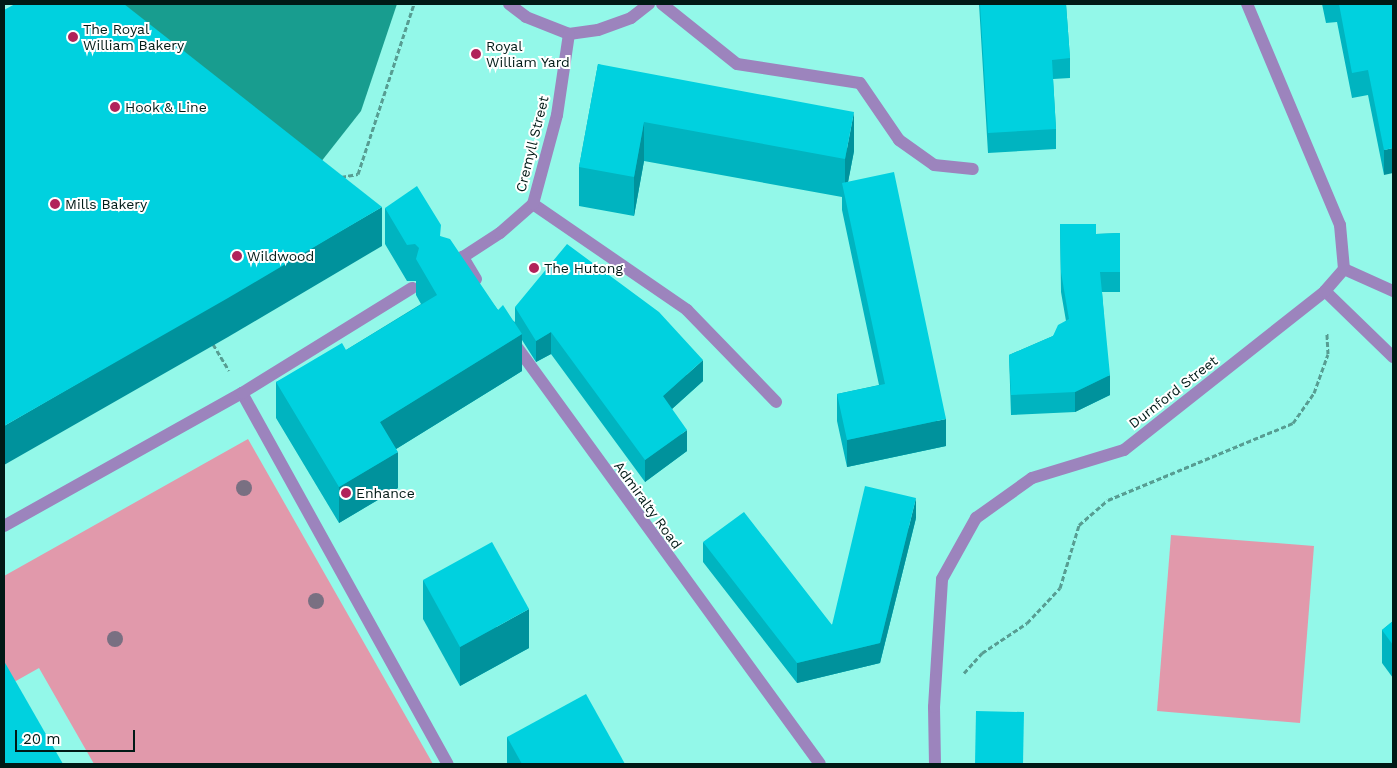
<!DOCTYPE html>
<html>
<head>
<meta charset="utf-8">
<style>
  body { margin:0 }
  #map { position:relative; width:1397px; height:768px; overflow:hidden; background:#93f8e9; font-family:"Work Sans",sans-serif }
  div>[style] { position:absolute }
  .green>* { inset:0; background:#e199ab }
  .water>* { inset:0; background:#189d8f }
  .path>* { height:3px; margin-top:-1.5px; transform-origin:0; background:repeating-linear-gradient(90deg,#579d92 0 5px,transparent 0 7.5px) }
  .lane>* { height:12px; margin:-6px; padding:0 6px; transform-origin:6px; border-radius:6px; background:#9c84bd }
  .street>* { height:12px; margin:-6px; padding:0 6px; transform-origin:6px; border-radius:6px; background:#9c84bd }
  .trees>* { width:16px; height:16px; margin:-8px; border-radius:50%; background:#797082 }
  .wall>* { inset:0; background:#00b4c0 }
  .shaded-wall>* { inset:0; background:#00929c }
  .building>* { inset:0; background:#00d1df }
  .dots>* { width:14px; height:14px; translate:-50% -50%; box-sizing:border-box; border:2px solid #fff; border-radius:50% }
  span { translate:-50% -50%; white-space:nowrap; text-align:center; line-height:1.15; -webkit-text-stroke:4px #fff; paint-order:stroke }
  .poi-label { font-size:14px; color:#001a16 }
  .left { translate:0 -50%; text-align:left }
  .street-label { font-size:14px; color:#001a16 }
  .frame { position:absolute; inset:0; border:5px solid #001a16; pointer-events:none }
  .scale { position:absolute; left:15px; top:730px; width:120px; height:22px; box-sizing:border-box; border:2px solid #001a16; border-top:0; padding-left:6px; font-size:15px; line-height:18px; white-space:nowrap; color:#001a16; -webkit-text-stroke:4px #fff; paint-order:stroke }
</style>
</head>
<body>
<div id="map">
  <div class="green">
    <i style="clip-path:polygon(248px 439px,433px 764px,94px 764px,39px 668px,7px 686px,4px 680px,4px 576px)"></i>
    <i style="clip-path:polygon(1171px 535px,1314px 546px,1300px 723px,1157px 711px)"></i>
  </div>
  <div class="water">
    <i style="clip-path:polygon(105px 4px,397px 4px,361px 111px,313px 172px)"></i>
  </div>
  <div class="path">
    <i style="left:341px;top:177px;width:17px;rotate:-10deg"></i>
    <i style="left:358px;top:174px;width:179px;rotate:-71.8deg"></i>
    <i style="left:213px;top:344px;width:31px;rotate:59deg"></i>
    <i style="left:964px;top:673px;width:27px;rotate:-48deg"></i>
    <i style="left:982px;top:653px;width:54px;rotate:-33.7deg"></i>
    <i style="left:1027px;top:623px;width:48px;rotate:-46.7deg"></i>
    <i style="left:1060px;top:588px;width:66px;rotate:-73.2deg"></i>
    <i style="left:1079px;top:525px;width:38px;rotate:-41deg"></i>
    <i style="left:1108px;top:500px;width:200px;rotate:-22.6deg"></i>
    <i style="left:1293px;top:423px;width:37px;rotate:-55deg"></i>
    <i style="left:1314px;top:393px;width:41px;rotate:-70.3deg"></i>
    <i style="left:1328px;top:354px;width:22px;rotate:-93deg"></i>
  </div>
  <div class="lane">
    <i style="left:662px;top:4px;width:96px;rotate:38.7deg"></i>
    <i style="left:737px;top:64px;width:124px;rotate:8.8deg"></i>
    <i style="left:860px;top:83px;width:69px;rotate:55.6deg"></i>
    <i style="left:899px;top:140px;width:43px;rotate:35.5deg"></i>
    <i style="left:934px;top:165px;width:39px;rotate:6deg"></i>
    <i style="left:1344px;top:269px;width:54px;rotate:24.2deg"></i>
    <i style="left:1325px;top:291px;width:95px;rotate:44.1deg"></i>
    <i style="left:242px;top:393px;width:424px;rotate:61deg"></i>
    <i style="left:4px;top:526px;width:273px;rotate:-29.2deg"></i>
    <i style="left:242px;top:393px;width:200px;rotate:-31.7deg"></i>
  </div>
  <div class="street">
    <i style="left:509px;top:4px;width:21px;rotate:37deg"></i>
    <i style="left:526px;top:17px;width:46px;rotate:21.6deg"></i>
    <i style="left:569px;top:34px;width:29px;rotate:-8deg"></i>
    <i style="left:598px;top:30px;width:35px;rotate:-20deg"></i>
    <i style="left:631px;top:18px;width:23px;rotate:-38deg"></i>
    <i style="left:533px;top:204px;width:187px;rotate:34.5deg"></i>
    <i style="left:687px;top:310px;width:128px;rotate:45.9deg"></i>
    <i style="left:476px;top:279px;width:26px;rotate:-121deg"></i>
    <i style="left:463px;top:257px;width:44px;rotate:-33deg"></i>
    <i style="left:500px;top:233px;width:44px;rotate:-41.3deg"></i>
    <i style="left:533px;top:204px;width:92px;rotate:-74.9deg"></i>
    <i style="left:557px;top:115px;width:82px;rotate:-81.6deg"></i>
    <i style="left:514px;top:343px;width:520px;rotate:53.99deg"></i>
    <i style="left:935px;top:764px;width:57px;rotate:-91deg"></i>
    <i style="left:934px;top:707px;width:128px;rotate:-86.4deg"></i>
    <i style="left:942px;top:579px;width:70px;rotate:-60.9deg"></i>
    <i style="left:976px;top:518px;width:69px;rotate:-35.5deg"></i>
    <i style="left:1032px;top:478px;width:96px;rotate:-16.9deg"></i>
    <i style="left:1124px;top:450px;width:256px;rotate:-38.3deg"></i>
    <i style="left:1325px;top:291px;width:29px;rotate:-49deg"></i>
    <i style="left:1344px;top:269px;width:44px;rotate:-95.2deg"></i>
    <i style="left:1340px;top:225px;width:240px;rotate:-112.8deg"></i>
  </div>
  <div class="trees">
    <i style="left:244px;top:488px"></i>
    <i style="left:316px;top:601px"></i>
    <i style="left:115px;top:639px"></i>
  </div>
  <div class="wall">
    <i style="clip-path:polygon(979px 4px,1066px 4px,1070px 58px,1070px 78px,1053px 79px,1056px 129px,1056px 149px,988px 153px)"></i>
    <i style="clip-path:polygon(1322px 4px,1393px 4px,1384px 175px,1368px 95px,1352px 98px,1337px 22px,1326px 23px)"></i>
    <i style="clip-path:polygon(598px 64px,854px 151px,848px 182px,946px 446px,847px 467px,837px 421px,837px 394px,879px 385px,842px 210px,842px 197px,644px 161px,634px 216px,579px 206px,579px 167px)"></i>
    <i style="clip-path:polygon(385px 208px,441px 237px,498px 310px,515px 322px,515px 307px,703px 381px,672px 409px,687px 451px,645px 482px,551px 354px,536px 362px,522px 340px,522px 371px,396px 449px,398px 488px,339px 523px,276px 418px,276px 382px,346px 350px,421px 304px,416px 295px,416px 281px,407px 281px,385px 244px)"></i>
    <i style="clip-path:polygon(1060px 224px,1096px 234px,1120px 233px,1120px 292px,1102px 292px,1110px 395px,1075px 412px,1011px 415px,1009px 355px,1053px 336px,1066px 321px,1061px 292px)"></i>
    <i style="clip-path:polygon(916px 518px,880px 663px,797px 683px,703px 562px,703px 542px,832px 625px)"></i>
    <i style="clip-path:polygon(423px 580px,529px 648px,460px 686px,423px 619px)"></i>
    <i style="clip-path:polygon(1393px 621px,1393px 678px,1382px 663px,1382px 630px)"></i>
    <i style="clip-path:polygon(507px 737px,625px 764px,507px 764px)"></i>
  </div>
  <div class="shaded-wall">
    <i style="clip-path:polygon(854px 112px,854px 151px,845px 198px,845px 159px)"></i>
    <i style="clip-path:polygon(644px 122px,644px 161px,634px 216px,634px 177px)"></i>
    <i style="clip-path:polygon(1393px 148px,1393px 173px,1384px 175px,1384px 150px)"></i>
    <i style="clip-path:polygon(382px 207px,382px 246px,228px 337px,4px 465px,4px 426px)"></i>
    <i style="clip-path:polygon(551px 332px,551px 354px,536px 362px,536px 341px)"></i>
    <i style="clip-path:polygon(522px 334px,522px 371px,380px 459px,380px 422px)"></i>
    <i style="clip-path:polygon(703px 360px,703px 381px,663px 417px,663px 396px)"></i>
    <i style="clip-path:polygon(1110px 375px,1110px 395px,1075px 412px,1075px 392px)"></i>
    <i style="clip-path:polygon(946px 419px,946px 446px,847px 467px,847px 440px)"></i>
    <i style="clip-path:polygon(687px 430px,687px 451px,645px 482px,645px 460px)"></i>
    <i style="clip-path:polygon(398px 452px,398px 488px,339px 523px,339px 487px)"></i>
    <i style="clip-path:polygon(916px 498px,916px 518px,880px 663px,797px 683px,797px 663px,880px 643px)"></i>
    <i style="clip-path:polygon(529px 609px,529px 648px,460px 686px,460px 647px)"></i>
  </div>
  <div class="building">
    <i style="clip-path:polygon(15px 4px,124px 4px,382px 207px,228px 298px,4px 426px,4px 10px)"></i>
    <i style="clip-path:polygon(980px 4px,1066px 4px,1070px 58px,1052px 60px,1056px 129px,988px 133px)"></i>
    <i style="clip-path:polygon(1339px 4px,1393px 4px,1393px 148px,1384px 150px,1368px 70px,1352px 73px)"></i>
    <i style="clip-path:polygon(598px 64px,854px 112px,845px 159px,644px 122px,634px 177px,579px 167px)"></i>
    <i style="clip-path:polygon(894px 172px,946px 419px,847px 440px,837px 394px,885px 384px,842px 183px)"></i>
    <i style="clip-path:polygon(417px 186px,441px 225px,440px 236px,450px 239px,498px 310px,503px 305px,522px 334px,380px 422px,398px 452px,339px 487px,276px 382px,342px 343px,346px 350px,437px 295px,416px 259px,419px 248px,415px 244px,407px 245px,385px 208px)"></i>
    <i style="clip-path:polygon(1060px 224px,1096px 224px,1096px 234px,1120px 233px,1120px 272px,1100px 272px,1110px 375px,1075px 392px,1011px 395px,1009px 355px,1053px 336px,1058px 325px,1069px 319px,1061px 272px)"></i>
    <i style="clip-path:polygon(567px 244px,659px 312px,703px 360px,663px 396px,687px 430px,645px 460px,551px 332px,536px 341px,515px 307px)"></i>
    <i style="clip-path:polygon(865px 486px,916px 498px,880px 643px,797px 663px,703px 542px,744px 512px,832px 625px)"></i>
    <i style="clip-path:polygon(492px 542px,529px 609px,460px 647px,423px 580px)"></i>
    <i style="clip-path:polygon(1393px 621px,1393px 645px,1382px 630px)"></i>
    <i style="clip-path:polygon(4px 661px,63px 764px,4px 764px)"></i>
    <i style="clip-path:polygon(586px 694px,625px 764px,522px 764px,507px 737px)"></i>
    <i style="clip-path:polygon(976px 711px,1024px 712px,1023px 764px,975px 764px)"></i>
  </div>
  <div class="dots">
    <i style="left:73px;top:37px;background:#b1235a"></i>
    <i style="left:476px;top:54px;background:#b1235a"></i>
    <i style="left:115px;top:107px;background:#b1235a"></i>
    <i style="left:55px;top:204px;background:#b1235a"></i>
    <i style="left:237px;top:256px;background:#b1235a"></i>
    <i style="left:534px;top:268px;background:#b1235a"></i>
    <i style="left:346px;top:493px;background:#b1235a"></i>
  </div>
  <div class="poi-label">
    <span class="left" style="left:83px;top:37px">The Royal<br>William Bakery</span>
    <span class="left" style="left:486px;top:54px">Royal<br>William Yard</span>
    <span class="left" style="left:125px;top:107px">Hook &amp; Line</span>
    <span class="left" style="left:65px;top:204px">Mills Bakery</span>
    <span class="left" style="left:247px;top:256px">Wildwood</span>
    <span class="left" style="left:544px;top:268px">The Hutong</span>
    <span class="left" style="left:356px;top:493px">Enhance</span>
  </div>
  <div class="street-label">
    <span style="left:532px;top:144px;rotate:-76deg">Cremyll Street</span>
    <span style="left:1173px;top:392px;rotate:-38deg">Durnford Street</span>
    <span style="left:648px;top:505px;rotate:54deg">Admiralty Road</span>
  </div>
  <div class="frame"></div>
  <div class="scale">20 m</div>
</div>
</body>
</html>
